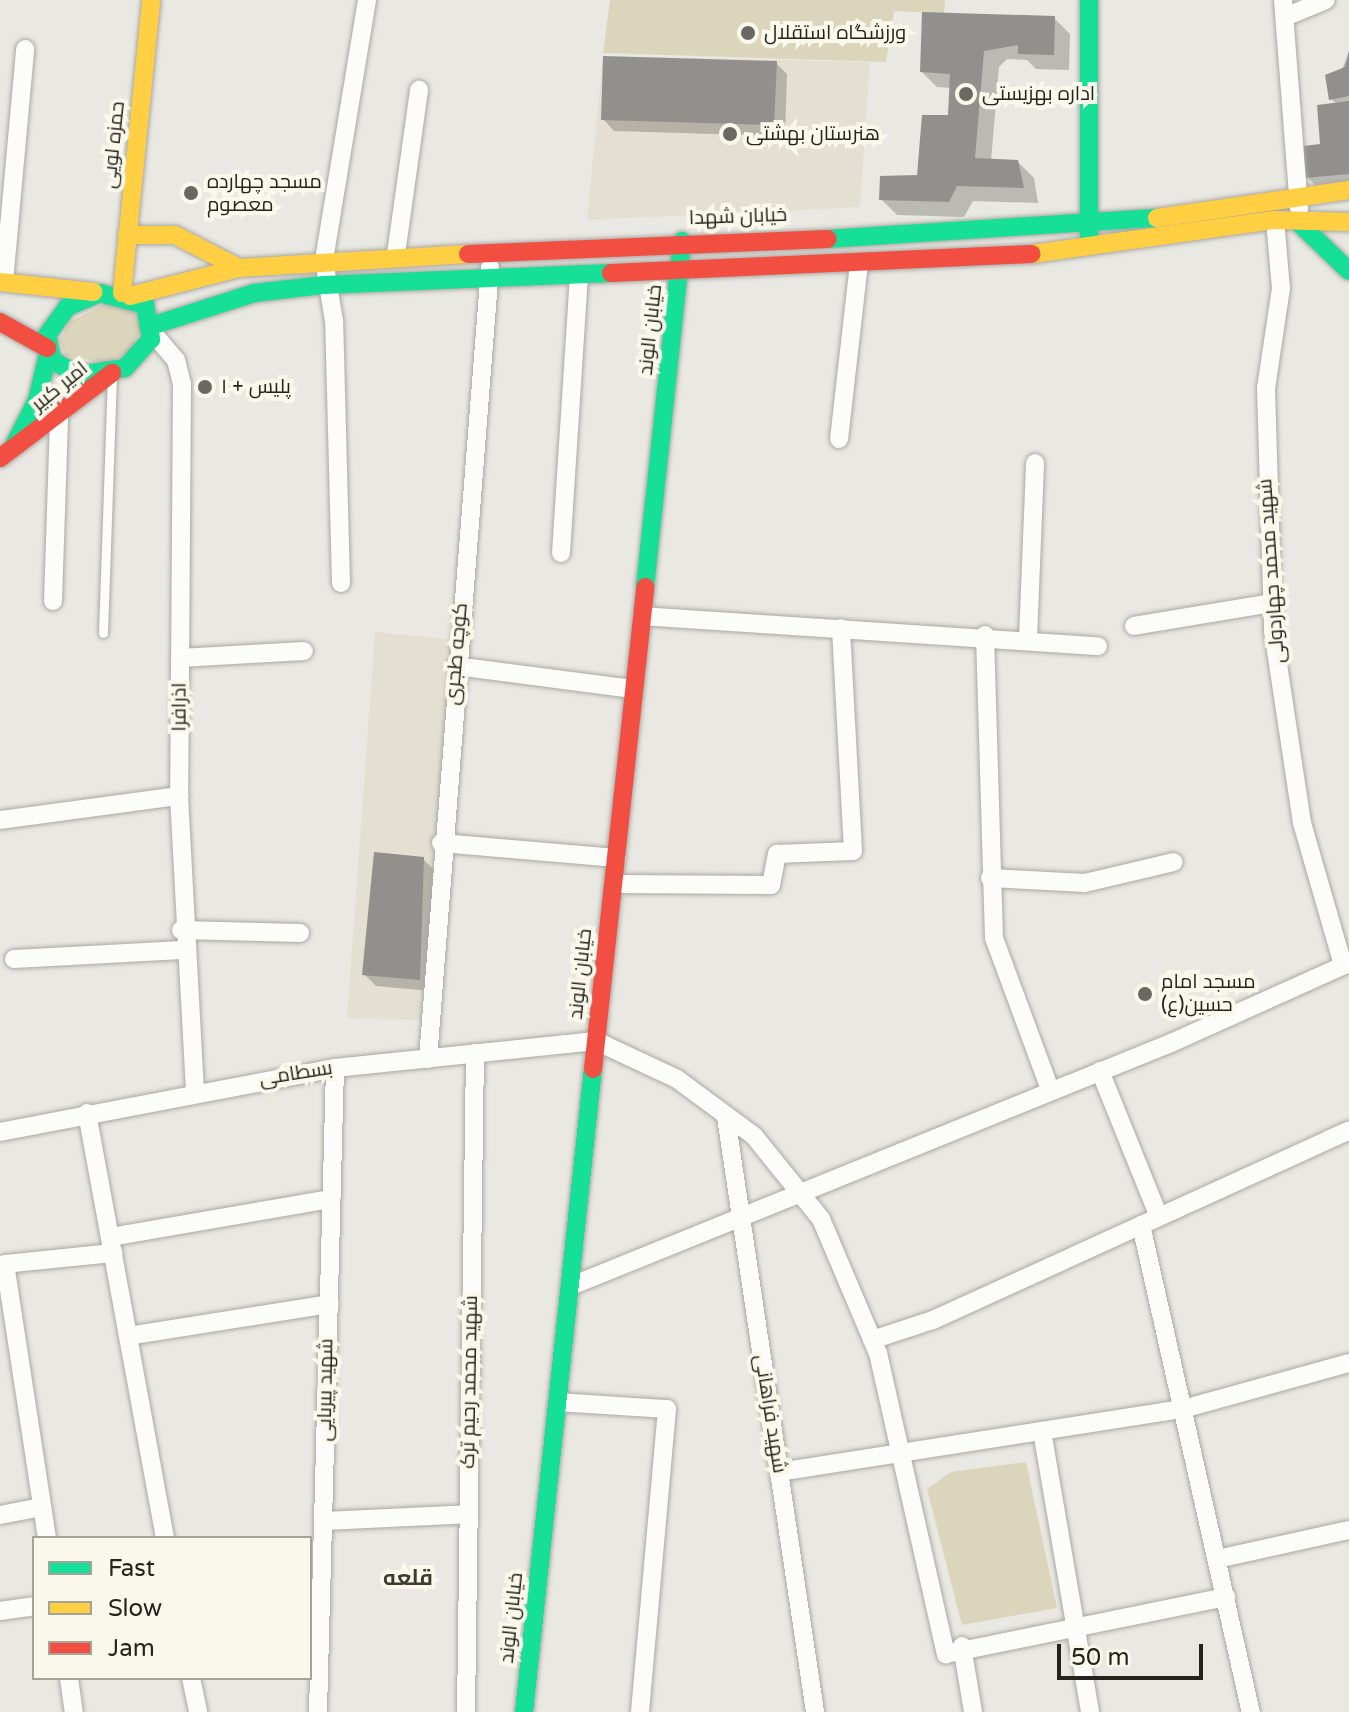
<!DOCTYPE html>
<html>
<head>
<meta charset="utf-8">
<style>
  body { margin:0 }
  #map { position:relative; width:1349px; height:1712px; overflow:hidden; background:#eae8e2; font-family:"Varela Round",Cairo,sans-serif }
  div>[style] { position:absolute }
  .built>* { inset:0; background:#e3e0d2 }
  .green>* { inset:0; background:#dbd5bc }
  .shadow>* { inset:0; background:#0003 }
  .building>* { inset:0; background:#91908c }
  .roads { filter:drop-shadow(0 0 2px #a9a8a3) drop-shadow(0 0 2px #a9a8a3) }
  .lane>* { height:9px; margin:-4.5px; padding:0 4.5px; transform-origin:4.5px; border-radius:4.5px; background:#fcfcfb }
  .street>* { height:18px; margin:-9px; padding:0 9px; transform-origin:9px; border-radius:9px; background:#fcfcfb }
  .fast>* { height:18px; margin:-9px; padding:0 9px; transform-origin:9px; border-radius:9px; background:#16e098 }
  .slow>* { height:18px; margin:-9px; padding:0 9px; transform-origin:9px; border-radius:9px; background:#ffcf43 }
  .jam>* { height:18px; margin:-9px; padding:0 9px; transform-origin:9px; border-radius:9px; background:#f24e42 }
  .dots>* { width:22px; height:22px; translate:-50% -50%; box-sizing:border-box; border:4px solid #faf8eb; border-radius:50% }
  span { translate:-50% -50%; white-space:nowrap; text-align:center; line-height:1.15; -webkit-text-stroke:8px #faf8eb; paint-order:stroke }
  .poi-label { font-size:20px; color:#24231e }
  .left { translate:0 -50%; text-align:left }
  .street-label { font-size:20px; color:#24231e }
  .neighbourhood-label { font-size:22px; color:#3c3a31; font-weight:700 }
  .legend { position:absolute; left:32px; top:1536px; width:280px; height:144px; box-sizing:border-box; background:#faf8eb; border:2px solid #a4a399; margin:0; padding:10px 14px; list-style:none; font-size:24px; color:#24231e }
  .legend li { display:flex; align-items:center; gap:16px; height:40px }
  .legend b { width:40px; border:2px solid #a4a399 }
  .scale { position:absolute; left:1057px; top:1644px; width:146px; height:36px; box-sizing:border-box; border:4px solid #24231e; border-top:0; padding-left:10px; font-size:24px; line-height:28px; white-space:nowrap; color:#24231e; -webkit-text-stroke:6px #faf8eb; paint-order:stroke }
</style>
</head>
<body>
<div id="map">
  <div class="built">
    <i style="clip-path:polygon(603px 56px,870px 62px,860px 207px,587px 220px)"></i>
    <i style="clip-path:polygon(375px 632px,459px 640px,421px 1020px,347px 1018px)"></i>
  </div>
  <div class="green">
    <i style="clip-path:polygon(610px 0,945px 0,944px 13px,894px 11px,886px 62px,603px 53px)"></i>
    <i style="clip-path:polygon(107px 303px,130px 307px,143px 327px,128px 352px,107px 363px,66px 356px,60px 341px,69px 322px)"></i>
    <i style="clip-path:polygon(1026px 1462px,1057px 1608px,962px 1625px,927px 1489px,951px 1472px)"></i>
  </div>
  <div class="shadow">
    <i style="clip-path:polygon(1054px 18px,1070px 34px,1069px 70px,1036px 69px,1027px 60px,1007px 59px,999px 67px,991px 161px,1018px 162px,1034px 178px,1038px 203px,973px 201px,964px 217px,897px 215px,881px 199px,919px 177px,950px 117px,952px 88px,937px 87px,922px 72px)"></i>
    <i style="clip-path:polygon(1349px 51px,1349px 186px,1319px 189px,1307px 177px,1337px 104px,1331px 99px)"></i>
    <i style="clip-path:polygon(776px 63px,787px 74px,785px 136px,614px 131px,603px 119px)"></i>
    <i style="clip-path:polygon(423px 859px,435px 871px,431px 991px,376px 986px,364px 974px)"></i>
  </div>
  <div class="building">
    <i style="clip-path:polygon(922px 12px,1055px 16px,1054px 55px,1018px 54px,1018px 45px,984px 51px,975px 158px,1018px 160px,1024px 188px,957px 186px,949px 202px,879px 200px,880px 176px,917px 175px,922px 115px,948px 115px,950px 74px,920px 72px)"></i>
    <i style="clip-path:polygon(1349px 51px,1349px 96px,1329px 100px,1325px 75px,1345px 67px)"></i>
    <i style="clip-path:polygon(603px 56px,777px 61px,774px 125px,601px 120px)"></i>
    <i style="clip-path:polygon(1349px 101px,1349px 174px,1305px 178px,1303px 146px,1320px 144px,1317px 105px)"></i>
    <i style="clip-path:polygon(374px 852px,424px 857px,420px 980px,362px 975px)"></i>
  </div>
  <div class="roads">
    <div class="lane">
      <i style="left:103px;top:633px;width:256px;rotate:-88deg"></i>
    </div>
    <div class="street">
      <i style="left:1283px;top:0;width:209px;rotate:85.6deg"></i>
      <i style="left:1285px;top:17px;width:44px;rotate:-22.5deg"></i>
      <i style="left:1275px;top:220px;width:68px;rotate:85deg"></i>
      <i style="left:1281px;top:288px;width:101px;rotate:98.5deg"></i>
      <i style="left:1266px;top:388px;width:243px;rotate:88.3deg"></i>
      <i style="left:1273px;top:631px;width:194px;rotate:81.4deg"></i>
      <i style="left:1302px;top:823px;width:148px;rotate:73.9deg"></i>
      <i style="left:396px;top:254px;width:166px;rotate:-82deg"></i>
      <i style="left:4px;top:282px;width:234px;rotate:-84.8deg"></i>
      <i style="left:153px;top:333px;width:35px;rotate:50deg"></i>
      <i style="left:176px;top:360px;width:25px;rotate:76deg"></i>
      <i style="left:182px;top:384px;width:412px;rotate:90.4deg"></i>
      <i style="left:179px;top:796px;width:294px;rotate:86.9deg"></i>
      <i style="left:839px;top:439px;width:177px;rotate:-83.5deg"></i>
      <i style="left:561px;top:553px;width:277px;rotate:-86.3deg"></i>
      <i style="left:341px;top:583px;width:262px;rotate:-91.5deg"></i>
      <i style="left:334px;top:321px;width:62px;rotate:-99.3deg"></i>
      <i style="left:324px;top:260px;width:264px;rotate:-80.6deg"></i>
      <i style="left:53px;top:601px;width:183px;rotate:-88.1deg"></i>
      <i style="left:642px;top:616px;width:457px;rotate:3.8deg"></i>
      <i style="left:1134px;top:626px;width:139px;rotate:-9.5deg"></i>
      <i style="left:985px;top:635px;width:303px;rotate:88.3deg"></i>
      <i style="left:994px;top:938px;width:161px;rotate:69.7deg"></i>
      <i style="left:1028px;top:639px;width:176px;rotate:-87.7deg"></i>
      <i style="left:180px;top:658px;width:124px;rotate:-3.2deg"></i>
      <i style="left:456px;top:666px;width:179px;rotate:7.4deg"></i>
      <i style="left:1px;top:820px;width:180px;rotate:-7.7deg"></i>
      <i style="left:441px;top:843px;width:176px;rotate:4.9deg"></i>
      <i style="left:990px;top:878px;width:95px;rotate:3deg"></i>
      <i style="left:1085px;top:883px;width:91px;rotate:-13.3deg"></i>
      <i style="left:613px;top:884px;width:158px;rotate:0.4deg"></i>
      <i style="left:771px;top:885px;width:32px;rotate:-79deg"></i>
      <i style="left:777px;top:854px;width:76px;rotate:-2.3deg"></i>
      <i style="left:853px;top:851px;width:223px;rotate:-93.1deg"></i>
      <i style="left:181px;top:930px;width:119px;rotate:1.4deg"></i>
      <i style="left:14px;top:959px;width:168px;rotate:-3.1deg"></i>
      <i style="left:428px;top:1059px;width:794px;rotate:-85.52deg"></i>
      <i style="left:1100px;top:1071px;width:157px;rotate:68deg"></i>
      <i style="left:87px;top:1113px;width:432px;rotate:79.6deg"></i>
      <i style="left:726px;top:1117px;width:602px;rotate:81.49deg"></i>
      <i style="left:0;top:1132px;width:341px;rotate:-10.8deg"></i>
      <i style="left:335px;top:1068px;width:262px;rotate:-5.9deg"></i>
      <i style="left:596px;top:1041px;width:89px;rotate:25.1deg"></i>
      <i style="left:677px;top:1079px;width:96px;rotate:36.5deg"></i>
      <i style="left:754px;top:1136px;width:107px;rotate:51.1deg"></i>
      <i style="left:821px;top:1219px;width:146px;rotate:67deg"></i>
      <i style="left:878px;top:1353px;width:309px;rotate:77.3deg"></i>
      <i style="left:946px;top:1654px;width:286px;rotate:-11.5deg"></i>
      <i style="left:1141px;top:1225px;width:499px;rotate:77.3deg"></i>
      <i style="left:110px;top:1237px;width:224px;rotate:-9.8deg"></i>
      <i style="left:571px;top:1286px;width:647px;rotate:-22.05deg"></i>
      <i style="left:1171px;top:1043px;width:195px;rotate:-24.2deg"></i>
      <i style="left:128px;top:1336px;width:204px;rotate:-9deg"></i>
      <i style="left:872px;top:1340px;width:64px;rotate:-18.2deg"></i>
      <i style="left:933px;top:1320px;width:457px;rotate:-24.5deg"></i>
      <i style="left:558px;top:1402px;width:109px;rotate:3.7deg"></i>
      <i style="left:667px;top:1409px;width:304px;rotate:95.1deg"></i>
      <i style="left:1042px;top:1431px;width:285px;rotate:80.3deg"></i>
      <i style="left:779px;top:1472px;width:409px;rotate:-8.9deg"></i>
      <i style="left:1183px;top:1409px;width:172px;rotate:-15.5deg"></i>
      <i style="left:0;top:1515px;width:43px;rotate:-10.8deg"></i>
      <i style="left:323px;top:1521px;width:146px;rotate:-2.7deg"></i>
      <i style="left:47px;top:1538px;width:277px;rotate:-98.7deg"></i>
      <i style="left:5px;top:1264px;width:109px;rotate:-5.8deg"></i>
      <i style="left:1217px;top:1559px;width:135px;rotate:-12.4deg"></i>
      <i style="left:0;top:1611px;width:34px;rotate:-8deg"></i>
      <i style="left:962px;top:1646px;width:67px;rotate:80.5deg"></i>
      <i style="left:69px;top:1678px;width:34px;rotate:82deg"></i>
      <i style="left:191px;top:1678px;width:35px;rotate:78deg"></i>
      <i style="left:318px;top:1712px;width:644px;rotate:-88.49deg"></i>
      <i style="left:466px;top:1712px;width:659px;rotate:-89.22deg"></i>
    </div>
    <div class="fast">
      <i style="left:1089px;top:0;width:242px;rotate:90deg"></i>
      <i style="left:1299px;top:223px;width:69px;rotate:43.8deg"></i>
      <i style="left:828px;top:239px;width:330px;rotate:-3.7deg"></i>
      <i style="left:100px;top:293px;width:47px;rotate:14.9deg"></i>
      <i style="left:145px;top:305px;width:35px;rotate:80deg"></i>
      <i style="left:151px;top:339px;width:39px;rotate:132deg"></i>
      <i style="left:125px;top:368px;width:48px;rotate:171.5deg"></i>
      <i style="left:78px;top:375px;width:30px;rotate:-150deg"></i>
      <i style="left:52px;top:360px;width:25px;rotate:-101deg"></i>
      <i style="left:47px;top:335px;width:34px;rotate:-54deg"></i>
      <i style="left:67px;top:307px;width:36px;rotate:-23deg"></i>
      <i style="left:154px;top:325px;width:105px;rotate:-17.7deg"></i>
      <i style="left:254px;top:293px;width:69px;rotate:-6.6deg"></i>
      <i style="left:323px;top:285px;width:288px;rotate:-2.4deg"></i>
      <i style="left:14px;top:445px;width:51px;rotate:-62.9deg"></i>
      <i style="left:37px;top:400px;width:47px;rotate:-76.6deg"></i>
      <i style="left:645px;top:587px;width:348px;rotate:-83.9deg"></i>
      <i style="left:524px;top:1712px;width:647px;rotate:-83.88deg"></i>
    </div>
    <div class="slow">
      <i style="left:1157px;top:218px;width:194px;rotate:-8.3deg"></i>
      <i style="left:127px;top:235px;width:48px"></i>
      <i style="left:175px;top:235px;width:72px;rotate:27.3deg"></i>
      <i style="left:1032px;top:254px;width:245px;rotate:-8deg"></i>
      <i style="left:1275px;top:220px;width:74px;rotate:1.5deg"></i>
      <i style="left:0;top:282px;width:94px;rotate:6.1deg"></i>
      <i style="left:122px;top:293px;width:294px;rotate:-84.3deg"></i>
      <i style="left:130px;top:296px;width:113px;rotate:-14.4deg"></i>
      <i style="left:239px;top:268px;width:229px;rotate:-3.5deg"></i>
    </div>
    <div class="jam">
      <i style="left:468px;top:254px;width:360px;rotate:-2.4deg"></i>
      <i style="left:611px;top:273px;width:421px;rotate:-2.6deg"></i>
      <i style="left:0;top:322px;width:54px;rotate:29deg"></i>
      <i style="left:0;top:458px;width:141px;rotate:-37.2deg"></i>
      <i style="left:593px;top:1069px;width:485px;rotate:-83.8deg"></i>
    </div>
  </div>
  <div class="dots">
    <i style="left:748px;top:33px;background:#696863"></i>
    <i style="left:966px;top:94px;background:#696863"></i>
    <i style="left:730px;top:134px;background:#696863"></i>
    <i style="left:191px;top:193px;background:#696863"></i>
    <i style="left:205px;top:387px;background:#696863"></i>
    <i style="left:1145px;top:994px;background:#696863"></i>
  </div>
  <div class="poi-label">
    <span class="left" style="left:764px;top:33px">ورزشگاه استقلال</span>
    <span class="left" style="left:982px;top:94px">اداره بهزیستی</span>
    <span class="left" style="left:746px;top:134px">هنرستان بهشتی</span>
    <span class="left" style="left:207px;top:194px">مسجد چهارده<br>معصوم</span>
    <span class="left" style="left:221px;top:387px">پلیس +۱۰</span>
    <span class="left" style="left:1161px;top:994px">مسجد امام<br>حسین(ع)</span>
  </div>
  <div class="street-label">
    <span style="left:114px;top:145px;rotate:-84deg">حمزه لویی</span>
    <span style="left:738px;top:217px;rotate:-2deg">خیابان شهدا</span>
    <span style="left:651px;top:330px;rotate:-84deg">خیابان الوند</span>
    <span style="left:60px;top:387px;rotate:-39deg">امیر کبیر</span>
    <span style="left:1272px;top:571px;rotate:-94deg">شهید محمد چهاردولی</span>
    <span style="left:457px;top:654px;rotate:-85deg">کوچه طجری</span>
    <span style="left:180px;top:707px;rotate:-90deg">اذرافرا</span>
    <span style="left:581px;top:974px;rotate:-84deg">خیابان الوند</span>
    <span style="left:296px;top:1074px;rotate:-9deg">بسطامی</span>
    <span style="left:470px;top:1382px;rotate:-89deg">شهید محمد رحیم ترک</span>
    <span style="left:326px;top:1390px;rotate:-89deg">شهید پیریایی</span>
    <span style="left:770px;top:1414px;rotate:81deg">شهید فراهانی</span>
    <span style="left:512px;top:1618px;rotate:-84deg">خیابان الوند</span>
  </div>
  <div class="neighbourhood-label">
    <span style="left:408px;top:1579px">قلعه</span>
  </div>
  <ul class="legend">
  <li><b style="height:10px;background:#16e098"></b>Fast</li>
  <li><b style="height:10px;background:#ffcf43"></b>Slow</li>
  <li><b style="height:10px;background:#f24e42"></b>Jam</li>
  </ul>
  <div class="scale">50 m</div>
</div>
</body>
</html>
